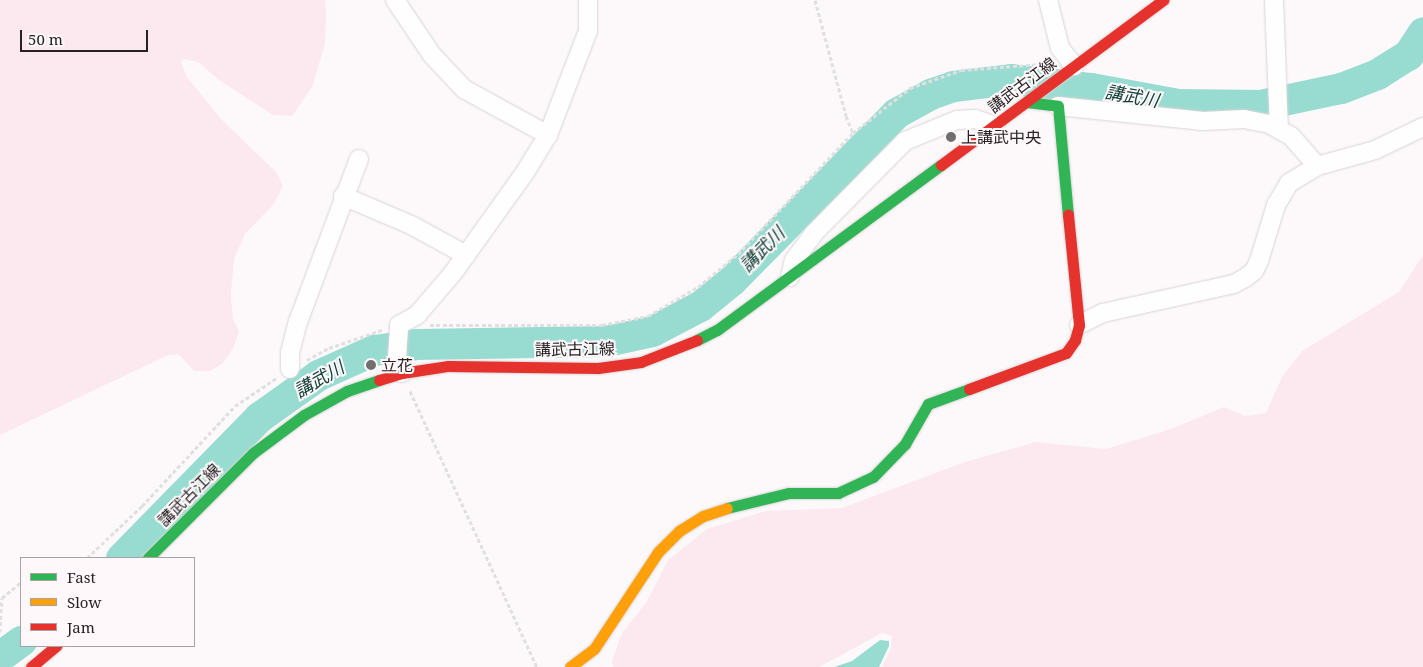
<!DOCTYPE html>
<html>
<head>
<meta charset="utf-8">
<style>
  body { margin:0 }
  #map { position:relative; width:1423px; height:667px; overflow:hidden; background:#fdf9fb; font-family:"Noto Serif","Noto Sans JP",serif }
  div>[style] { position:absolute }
  .green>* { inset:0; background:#fce9ef }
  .water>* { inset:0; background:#98dcd1 }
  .river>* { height:31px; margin:-15.5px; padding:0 15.5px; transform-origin:15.5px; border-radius:15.5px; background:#98dcd1 }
  .path>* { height:3px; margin-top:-1.5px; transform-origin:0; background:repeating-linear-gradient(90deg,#e0e0e0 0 4px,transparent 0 6.5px) }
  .roads { filter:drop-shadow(0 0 1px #d8d4d5) drop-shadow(0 0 1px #d8d4d5) }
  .street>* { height:18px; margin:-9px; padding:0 9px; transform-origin:9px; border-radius:9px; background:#fffefe }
  .fast>* { height:11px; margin:-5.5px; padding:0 5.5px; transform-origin:5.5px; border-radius:5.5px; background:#30b455 }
  .slow>* { height:11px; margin:-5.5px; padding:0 5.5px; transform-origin:5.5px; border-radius:5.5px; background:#ff9f0a }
  .jam>* { height:11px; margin:-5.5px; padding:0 5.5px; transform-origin:5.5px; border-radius:5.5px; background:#e5322d }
  .dots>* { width:14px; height:14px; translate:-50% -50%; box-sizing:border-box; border:2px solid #fef8fa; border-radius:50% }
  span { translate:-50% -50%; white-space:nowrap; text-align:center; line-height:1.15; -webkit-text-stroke:4px #fef8fa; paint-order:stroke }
  .street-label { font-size:16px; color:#272223 }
  .poi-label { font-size:16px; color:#272223 }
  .left { translate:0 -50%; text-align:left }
  .water-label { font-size:18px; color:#134039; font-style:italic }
  .legend { position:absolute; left:20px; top:557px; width:175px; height:90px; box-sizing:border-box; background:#fef8fa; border:1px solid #a8a2a4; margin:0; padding:6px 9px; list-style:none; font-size:15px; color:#272223 }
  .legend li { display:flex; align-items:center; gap:10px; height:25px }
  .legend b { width:25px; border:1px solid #a8a2a4 }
  .scale { position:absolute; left:20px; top:30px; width:128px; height:22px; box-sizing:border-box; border:2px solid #272223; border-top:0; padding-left:6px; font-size:15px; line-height:18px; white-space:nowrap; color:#272223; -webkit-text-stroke:4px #fef8fa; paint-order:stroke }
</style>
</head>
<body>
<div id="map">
  <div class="green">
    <i style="clip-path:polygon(0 0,325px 0,326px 12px,325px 44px,312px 87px,292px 116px,273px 115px,219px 80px,198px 62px,184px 59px,181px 62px,187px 77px,222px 120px,276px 172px,283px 186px,274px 204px,245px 234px,234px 259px,231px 294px,233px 319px,239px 331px,234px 347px,223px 363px,210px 371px,194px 371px,178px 354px,168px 355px,0 435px)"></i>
    <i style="clip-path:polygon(1423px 255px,1423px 667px,882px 667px,891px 648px,892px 636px,882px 633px,819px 667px,613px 667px,612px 661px,622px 633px,646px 603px,668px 560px,707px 529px,766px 511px,842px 508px,965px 462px,1036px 442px,1106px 449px,1174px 428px,1224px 407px,1245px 416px,1266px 413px,1282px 377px,1302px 351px,1399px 292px)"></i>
  </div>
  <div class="water">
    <i style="clip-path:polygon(880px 640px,889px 641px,889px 646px,879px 667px,834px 667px,852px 661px)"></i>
  </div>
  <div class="river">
    <i style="left:121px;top:558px;width:197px;rotate:-45.6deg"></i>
    <i style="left:259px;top:417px;width:72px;rotate:-35.4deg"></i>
    <i style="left:318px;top:375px;width:61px;rotate:-24.1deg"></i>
    <i style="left:374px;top:350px;width:42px;rotate:-8.1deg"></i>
    <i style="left:416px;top:344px;width:190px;rotate:-0.9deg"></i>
    <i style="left:606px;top:341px;width:47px;rotate:-12.3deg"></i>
    <i style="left:652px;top:331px;width:54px;rotate:-27.5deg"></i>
    <i style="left:700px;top:306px;width:40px;rotate:-39deg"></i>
    <i style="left:731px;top:281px;width:235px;rotate:-45.5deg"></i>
    <i style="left:896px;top:113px;width:39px;rotate:-29deg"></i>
    <i style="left:930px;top:94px;width:24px;rotate:-19deg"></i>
    <i style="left:953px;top:86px;width:58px;rotate:-6.9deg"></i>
    <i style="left:1011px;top:79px;width:81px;rotate:6.4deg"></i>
    <i style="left:1091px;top:88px;width:87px;rotate:10.5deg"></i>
    <i style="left:1177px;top:104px;width:83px;rotate:0.7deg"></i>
    <i style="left:1260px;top:105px;width:83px;rotate:-11.9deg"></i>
    <i style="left:1341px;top:88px;width:39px;rotate:-21deg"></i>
    <i style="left:1377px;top:74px;width:36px;rotate:-32deg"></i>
    <i style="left:1408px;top:55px;width:27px;rotate:-57deg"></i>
    <i style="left:0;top:656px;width:26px;rotate:-36deg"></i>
  </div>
  <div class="path">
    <i style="left:815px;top:0;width:120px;rotate:75deg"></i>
    <i style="left:846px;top:116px;width:18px;rotate:68deg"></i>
    <i style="left:430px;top:325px;width:172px"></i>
    <i style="left:602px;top:325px;width:47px;rotate:-11.1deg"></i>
    <i style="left:648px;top:316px;width:58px;rotate:-30.1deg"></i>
    <i style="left:698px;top:287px;width:52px;rotate:-39.5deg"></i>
    <i style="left:738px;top:254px;width:167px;rotate:-46.5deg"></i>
    <i style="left:853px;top:133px;width:73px;rotate:-38.3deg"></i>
    <i style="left:910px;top:88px;width:54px;rotate:-19.4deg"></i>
    <i style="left:961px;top:70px;width:81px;rotate:-4.2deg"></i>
    <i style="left:307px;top:360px;width:25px;rotate:-29deg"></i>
    <i style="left:329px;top:348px;width:56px;rotate:-18.8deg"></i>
    <i style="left:410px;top:391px;width:304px;rotate:65.3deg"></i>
    <i style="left:87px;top:558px;width:76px;rotate:-43.4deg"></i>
    <i style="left:142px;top:506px;width:137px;rotate:-47.1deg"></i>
    <i style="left:235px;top:406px;width:52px;rotate:-34deg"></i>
    <i style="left:0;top:632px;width:34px;rotate:-87deg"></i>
    <i style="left:2px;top:598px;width:25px;rotate:-40deg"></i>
  </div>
  <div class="roads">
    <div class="street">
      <i style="left:395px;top:0;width:66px;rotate:56.1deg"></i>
      <i style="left:432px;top:55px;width:47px;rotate:46.7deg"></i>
      <i style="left:464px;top:89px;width:96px;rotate:28.7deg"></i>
      <i style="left:1048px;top:0;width:49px;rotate:76deg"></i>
      <i style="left:1060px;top:48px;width:23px;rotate:52deg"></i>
      <i style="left:1274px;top:0;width:129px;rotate:87.8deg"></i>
      <i style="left:1058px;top:106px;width:146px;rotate:5.9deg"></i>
      <i style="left:1203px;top:121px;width:41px;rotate:-2.8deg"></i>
      <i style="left:1244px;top:119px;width:25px;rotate:11deg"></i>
      <i style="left:1269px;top:124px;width:25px;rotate:29deg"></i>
      <i style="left:1291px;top:136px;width:40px;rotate:49deg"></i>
      <i style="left:343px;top:196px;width:74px;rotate:23.1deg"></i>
      <i style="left:411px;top:225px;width:63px;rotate:28.6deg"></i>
      <i style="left:790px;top:277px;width:17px;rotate:-77deg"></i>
      <i style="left:794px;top:260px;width:34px;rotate:-53deg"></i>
      <i style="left:814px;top:233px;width:129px;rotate:-45.3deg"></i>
      <i style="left:905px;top:141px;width:56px;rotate:-22deg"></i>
      <i style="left:957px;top:120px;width:18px;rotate:-3deg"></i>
      <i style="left:975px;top:119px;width:21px;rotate:19deg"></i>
      <i style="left:1079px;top:325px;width:27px;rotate:-27deg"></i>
      <i style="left:1103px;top:313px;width:134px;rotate:-12.5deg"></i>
      <i style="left:1234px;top:284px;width:13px;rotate:-29deg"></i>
      <i style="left:1245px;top:278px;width:11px;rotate:-38deg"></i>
      <i style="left:1254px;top:271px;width:11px;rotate:-63deg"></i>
      <i style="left:1259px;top:261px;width:59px;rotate:-73.1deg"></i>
      <i style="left:1276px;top:205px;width:26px;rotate:-59deg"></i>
      <i style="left:1289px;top:183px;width:33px;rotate:-31deg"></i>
      <i style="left:1317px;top:166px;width:60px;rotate:-15.4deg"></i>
      <i style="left:1375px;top:150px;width:53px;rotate:-25.6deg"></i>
      <i style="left:290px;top:369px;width:16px;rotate:-90deg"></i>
      <i style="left:290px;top:353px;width:32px;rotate:-76deg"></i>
      <i style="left:298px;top:322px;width:174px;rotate:-69.5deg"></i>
      <i style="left:402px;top:373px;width:17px;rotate:-107deg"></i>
      <i style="left:397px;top:357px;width:32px;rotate:-86deg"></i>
      <i style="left:399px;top:325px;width:21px;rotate:-29deg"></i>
      <i style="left:417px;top:315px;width:55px;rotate:-49.4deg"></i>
      <i style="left:453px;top:273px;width:122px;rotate:-54.4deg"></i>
      <i style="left:524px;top:174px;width:46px;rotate:-58.4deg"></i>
      <i style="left:548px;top:135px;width:111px;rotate:-69deg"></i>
      <i style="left:588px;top:31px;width:31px;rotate:-90deg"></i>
    </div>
    <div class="fast">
      <i style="left:1027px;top:102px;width:31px;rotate:7deg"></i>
      <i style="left:1058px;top:106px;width:109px;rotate:84.8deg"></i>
      <i style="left:697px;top:340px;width:22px;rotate:-27deg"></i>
      <i style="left:717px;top:330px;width:278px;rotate:-36.4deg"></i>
      <i style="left:727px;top:508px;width:64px;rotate:-13.6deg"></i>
      <i style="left:789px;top:493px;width:49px"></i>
      <i style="left:838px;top:493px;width:38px;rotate:-25deg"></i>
      <i style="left:873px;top:477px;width:46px;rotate:-45.9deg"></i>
      <i style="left:905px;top:444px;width:46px;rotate:-60.1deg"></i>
      <i style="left:928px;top:404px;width:44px;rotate:-20.1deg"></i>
      <i style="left:148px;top:558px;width:148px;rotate:-45deg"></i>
      <i style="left:253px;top:453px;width:64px;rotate:-36.7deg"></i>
      <i style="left:304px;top:415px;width:49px;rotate:-29.2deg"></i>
      <i style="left:347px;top:391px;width:34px;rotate:-19deg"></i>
    </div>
    <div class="slow">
      <i style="left:570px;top:667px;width:30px;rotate:-37deg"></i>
      <i style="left:594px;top:649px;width:116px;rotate:-56.6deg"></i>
      <i style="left:658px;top:552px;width:30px;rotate:-45deg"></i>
      <i style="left:679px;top:531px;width:28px;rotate:-32deg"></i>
      <i style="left:703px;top:516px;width:25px;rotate:-18deg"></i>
    </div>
    <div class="jam">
      <i style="left:941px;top:165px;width:277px;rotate:-36.6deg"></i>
      <i style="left:379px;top:380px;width:24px;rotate:-17deg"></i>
      <i style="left:402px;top:373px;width:47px;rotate:-8.7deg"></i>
      <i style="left:448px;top:366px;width:150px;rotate:0.8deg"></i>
      <i style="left:598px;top:368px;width:43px;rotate:-7.9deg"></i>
      <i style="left:641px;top:362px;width:60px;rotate:-21.4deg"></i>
      <i style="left:969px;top:389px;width:103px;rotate:-20.4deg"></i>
      <i style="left:1066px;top:353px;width:16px;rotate:-55deg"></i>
      <i style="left:1075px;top:340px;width:16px;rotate:-75deg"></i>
      <i style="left:1079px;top:325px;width:111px;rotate:-95.7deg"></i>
      <i style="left:31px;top:667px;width:33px;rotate:-40deg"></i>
    </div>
  </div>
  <div class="dots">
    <i style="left:951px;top:137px;background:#726d6f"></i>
    <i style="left:371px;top:365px;background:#726d6f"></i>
  </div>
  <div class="street-label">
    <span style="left:1022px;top:85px;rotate:-37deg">講武古江線</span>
    <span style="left:575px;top:349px;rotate:-1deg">講武古江線</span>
    <span style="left:189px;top:495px;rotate:-45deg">講武古江線</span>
  </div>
  <div class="poi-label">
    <span class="left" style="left:961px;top:137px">上講武中央</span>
    <span class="left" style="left:381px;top:365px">立花</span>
  </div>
  <div class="water-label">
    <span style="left:1132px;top:96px;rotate:10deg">講武川</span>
    <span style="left:762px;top:249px;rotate:-45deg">講武川</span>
    <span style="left:319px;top:379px;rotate:-30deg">講武川</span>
  </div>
  <ul class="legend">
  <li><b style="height:6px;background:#30b455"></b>Fast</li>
  <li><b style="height:6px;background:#ff9f0a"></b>Slow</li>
  <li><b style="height:6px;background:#e5322d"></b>Jam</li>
  </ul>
  <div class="scale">50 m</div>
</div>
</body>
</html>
